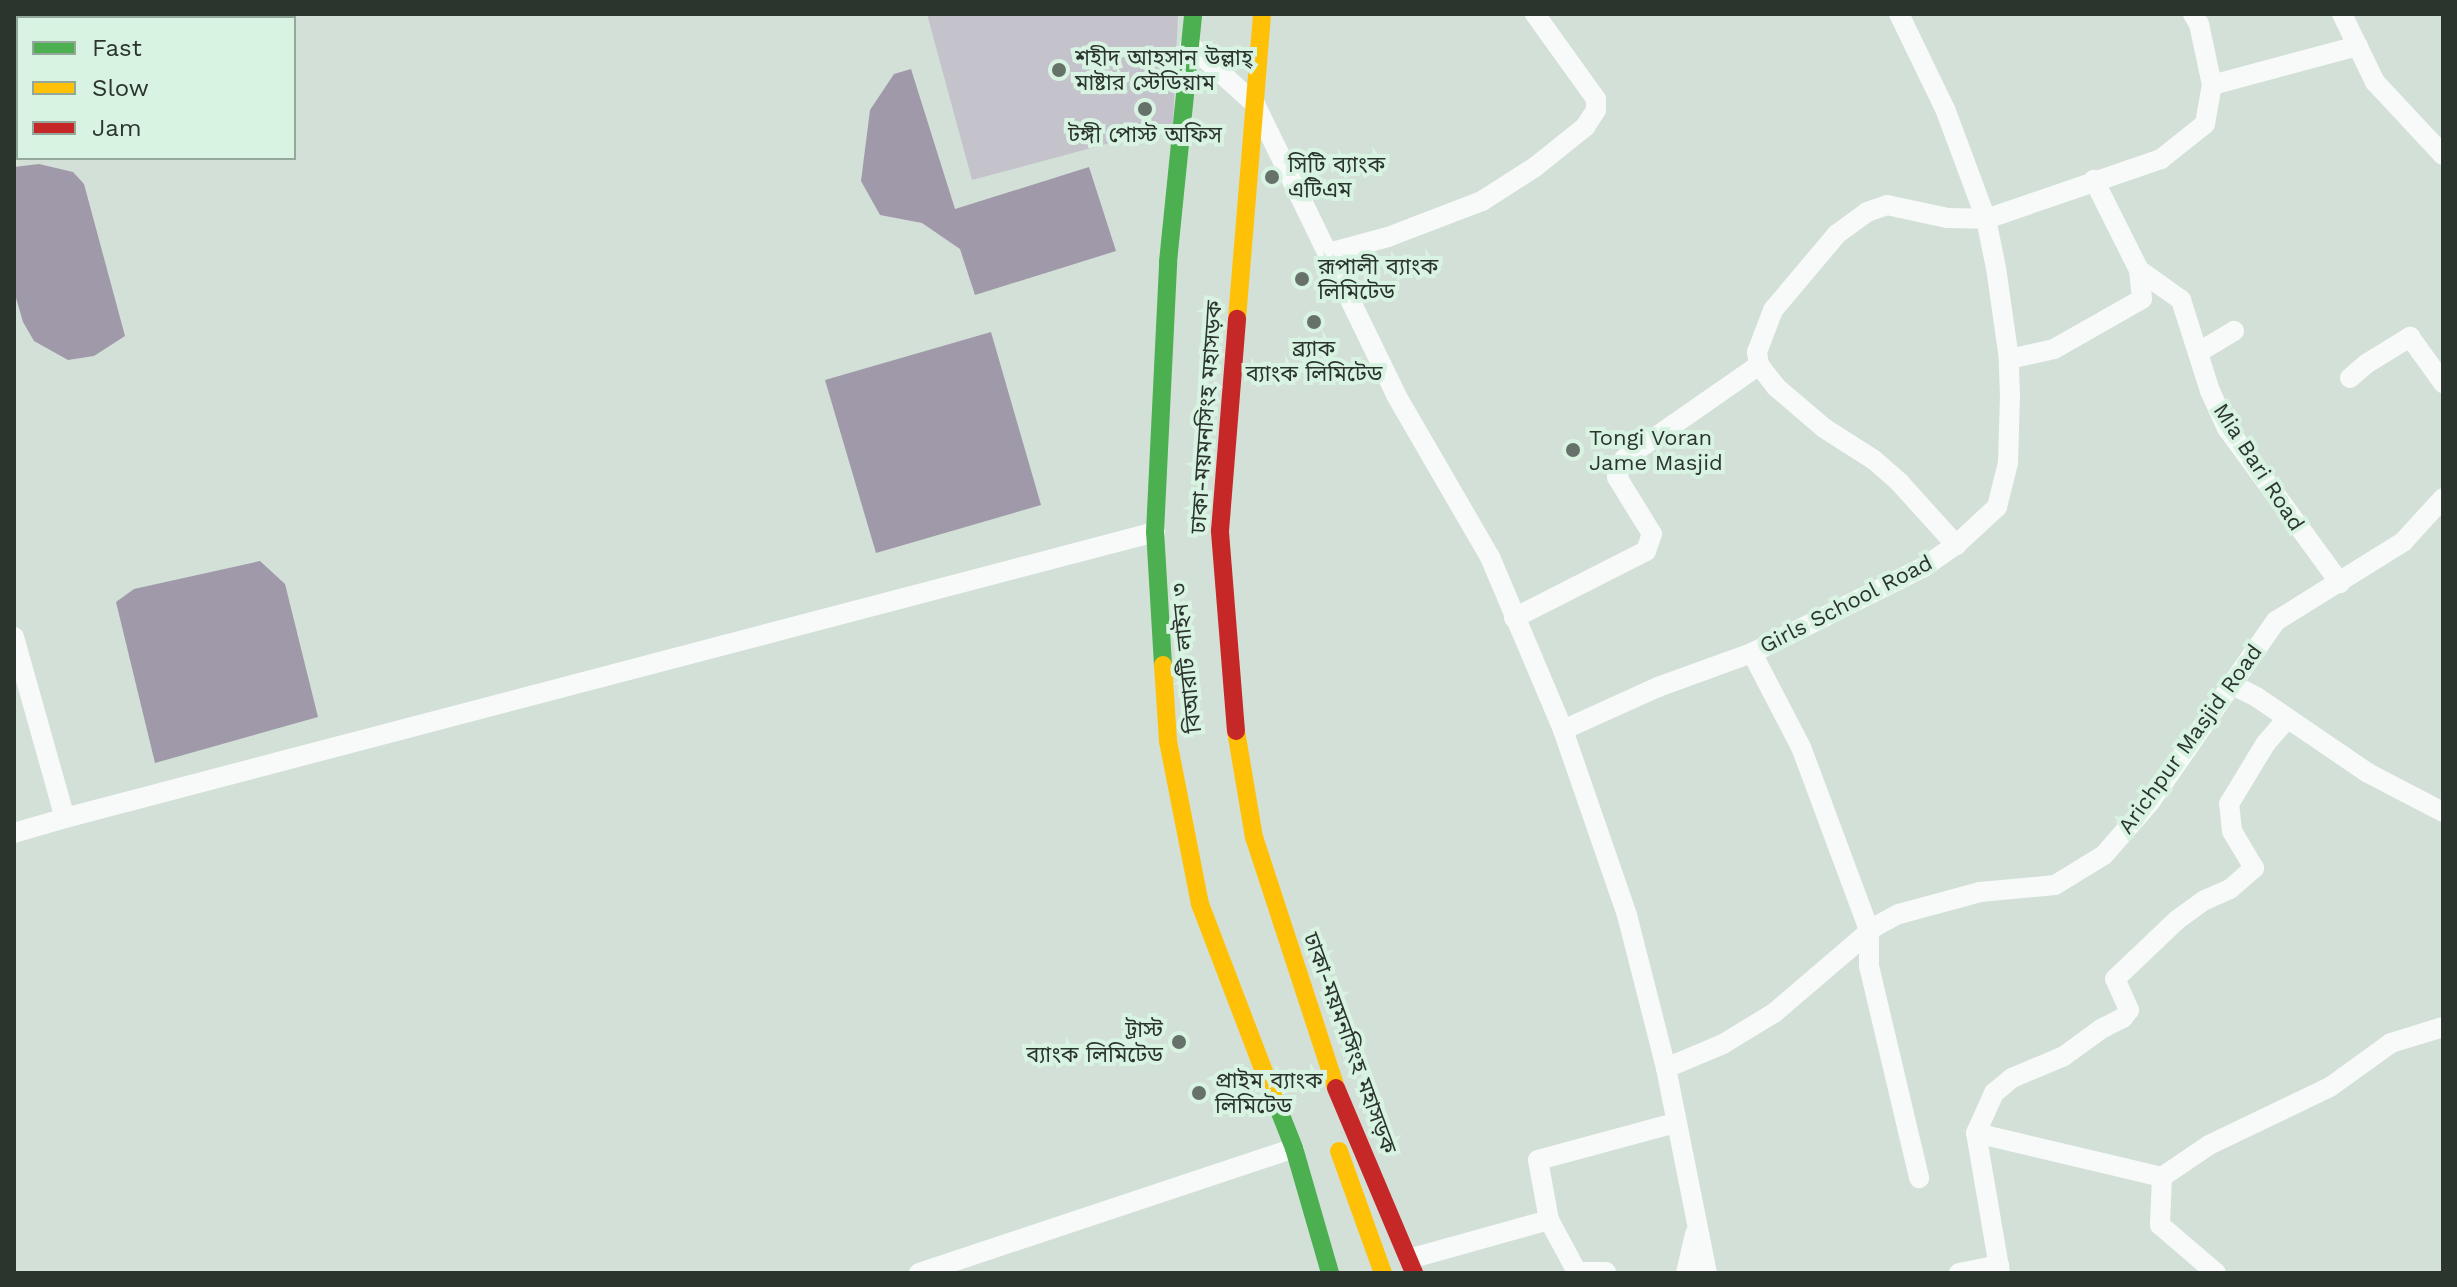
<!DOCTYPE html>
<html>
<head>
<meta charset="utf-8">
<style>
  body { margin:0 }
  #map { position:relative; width:2457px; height:1287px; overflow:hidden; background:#d2e0d7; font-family:"Work Sans","Noto Sans Bengali",sans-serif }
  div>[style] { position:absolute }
  .green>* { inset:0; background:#c4c3cc }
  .water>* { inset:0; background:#a099a9 }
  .street>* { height:20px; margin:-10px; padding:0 10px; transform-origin:10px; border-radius:10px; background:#f8faf9 }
  .fast>* { height:18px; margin:-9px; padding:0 9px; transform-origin:9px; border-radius:9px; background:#4caf50 }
  .slow>* { height:18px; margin:-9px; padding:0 9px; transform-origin:9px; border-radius:9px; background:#ffc107 }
  .jam>* { height:18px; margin:-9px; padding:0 9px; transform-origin:9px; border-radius:9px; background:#c62828 }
  .dots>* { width:22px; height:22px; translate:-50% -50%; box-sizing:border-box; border:4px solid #d9f3e2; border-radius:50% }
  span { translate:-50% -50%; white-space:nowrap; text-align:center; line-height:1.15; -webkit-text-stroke:8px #d9f3e2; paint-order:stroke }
  .poi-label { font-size:22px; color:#2b352e }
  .left { translate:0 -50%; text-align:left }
  .right { translate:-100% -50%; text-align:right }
  .street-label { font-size:22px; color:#2b352e }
  .frame { position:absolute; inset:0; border:16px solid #2b352e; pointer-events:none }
  .legend { position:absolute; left:16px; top:16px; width:280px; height:144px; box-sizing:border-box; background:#d9f3e2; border:2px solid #93a79a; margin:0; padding:10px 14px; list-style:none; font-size:24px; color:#2b352e }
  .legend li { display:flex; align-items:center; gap:16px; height:40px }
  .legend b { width:40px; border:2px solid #93a79a }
</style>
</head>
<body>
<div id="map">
  <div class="green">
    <i style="clip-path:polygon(927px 14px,1178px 14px,1173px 126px,972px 180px)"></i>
  </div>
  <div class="water">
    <i style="clip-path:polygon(911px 69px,955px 209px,1089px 167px,1116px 251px,975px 295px,960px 249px,922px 223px,880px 215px,861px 181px,870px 110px,894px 74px)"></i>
    <i style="clip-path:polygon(39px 164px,73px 172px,84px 184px,125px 336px,94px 356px,68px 360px,34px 341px,23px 322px,14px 291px,14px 167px)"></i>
    <i style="clip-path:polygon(991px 332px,1041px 505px,876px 553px,825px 380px)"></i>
    <i style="clip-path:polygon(260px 561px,285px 584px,318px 717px,155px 763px,116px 602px,134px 589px)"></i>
  </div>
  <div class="street">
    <i style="left:2342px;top:14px;width:76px;rotate:64.1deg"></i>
    <i style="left:2375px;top:82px;width:100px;rotate:47deg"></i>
    <i style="left:125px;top:18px;width:16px;rotate:-14deg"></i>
    <i style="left:1190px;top:45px;width:88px;rotate:42.2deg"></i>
    <i style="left:1255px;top:104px;width:323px;rotate:64.1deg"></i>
    <i style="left:1396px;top:395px;width:187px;rotate:59.9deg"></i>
    <i style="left:1490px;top:557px;width:188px;rotate:67.1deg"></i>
    <i style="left:1563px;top:730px;width:196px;rotate:70.9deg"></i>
    <i style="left:1627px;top:915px;width:158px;rotate:75.7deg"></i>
    <i style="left:1666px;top:1068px;width:209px;rotate:78.7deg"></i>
    <i style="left:14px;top:47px;width:4px;rotate:-14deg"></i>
    <i style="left:2212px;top:85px;width:151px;rotate:-15deg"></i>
    <i style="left:1329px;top:253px;width:61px;rotate:-15.2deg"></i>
    <i style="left:1388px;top:237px;width:101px;rotate:-21deg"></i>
    <i style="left:1482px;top:201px;width:63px;rotate:-32.7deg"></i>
    <i style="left:1535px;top:167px;width:64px;rotate:-38.7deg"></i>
    <i style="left:1585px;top:127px;width:20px;rotate:-57deg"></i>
    <i style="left:1596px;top:110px;width:11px;rotate:-90deg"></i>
    <i style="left:1596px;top:99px;width:105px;rotate:-125.7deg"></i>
    <i style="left:2139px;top:270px;width:52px;rotate:35.5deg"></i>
    <i style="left:2181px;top:300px;width:96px;rotate:72.3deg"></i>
    <i style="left:2210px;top:391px;width:41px;rotate:65.3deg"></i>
    <i style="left:2227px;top:428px;width:192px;rotate:53.9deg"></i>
    <i style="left:2199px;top:352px;width:41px;rotate:-31deg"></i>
    <i style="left:2009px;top:359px;width:46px;rotate:-12.5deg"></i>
    <i style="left:2054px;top:349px;width:101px;rotate:-29.6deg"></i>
    <i style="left:2142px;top:299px;width:29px;rotate:-96deg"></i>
    <i style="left:2139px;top:270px;width:101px;rotate:-116.6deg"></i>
    <i style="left:1759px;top:365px;width:13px;rotate:-99deg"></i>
    <i style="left:1757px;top:352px;width:45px;rotate:-69.1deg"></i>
    <i style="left:1773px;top:310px;width:99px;rotate:-49.9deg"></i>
    <i style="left:1837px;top:234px;width:37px;rotate:-36deg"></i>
    <i style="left:1867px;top:212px;width:21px;rotate:-19deg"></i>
    <i style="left:1887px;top:205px;width:61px;rotate:12.2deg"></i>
    <i style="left:1947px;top:218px;width:39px;rotate:1deg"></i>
    <i style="left:1986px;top:219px;width:185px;rotate:-18.9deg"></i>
    <i style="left:2161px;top:159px;width:56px;rotate:-38.5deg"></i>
    <i style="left:2205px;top:124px;width:40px;rotate:-80deg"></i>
    <i style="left:2212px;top:85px;width:62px;rotate:-102deg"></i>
    <i style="left:2199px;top:24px;width:12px;rotate:-121deg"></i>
    <i style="left:2350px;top:378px;width:21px;rotate:-41deg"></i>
    <i style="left:2366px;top:364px;width:52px;rotate:-31.5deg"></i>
    <i style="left:2410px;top:337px;width:57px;rotate:54.3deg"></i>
    <i style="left:1514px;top:618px;width:148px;rotate:-26.9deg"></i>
    <i style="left:1646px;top:551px;width:18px;rotate:-71deg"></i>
    <i style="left:1652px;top:534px;width:67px;rotate:-121.6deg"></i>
    <i style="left:1617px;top:477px;width:19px;rotate:-69deg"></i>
    <i style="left:1624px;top:459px;width:165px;rotate:-34.8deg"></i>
    <i style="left:1759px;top:365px;width:28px;rotate:52deg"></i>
    <i style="left:1776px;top:387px;width:63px;rotate:40.5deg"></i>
    <i style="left:1824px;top:428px;width:59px;rotate:32.6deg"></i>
    <i style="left:1874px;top:460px;width:35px;rotate:41deg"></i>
    <i style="left:1900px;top:483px;width:84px;rotate:47.9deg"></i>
    <i style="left:14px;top:637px;width:188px;rotate:74.3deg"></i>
    <i style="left:65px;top:818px;width:1127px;rotate:-14.7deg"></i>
    <i style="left:1752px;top:653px;width:106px;rotate:62.5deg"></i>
    <i style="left:1801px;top:747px;width:195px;rotate:69.6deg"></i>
    <i style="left:1869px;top:930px;width:36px;rotate:90deg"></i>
    <i style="left:1869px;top:966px;width:218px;rotate:76.7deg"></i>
    <i style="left:2231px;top:684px;width:30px;rotate:27deg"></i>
    <i style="left:2258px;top:698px;width:133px;rotate:34.3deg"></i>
    <i style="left:2368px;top:773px;width:85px;rotate:27.5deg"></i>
    <i style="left:1563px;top:730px;width:104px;rotate:-24.4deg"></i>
    <i style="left:1658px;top:687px;width:100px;rotate:-19.9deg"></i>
    <i style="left:1752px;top:653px;width:192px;rotate:-26.6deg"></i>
    <i style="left:1924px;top:567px;width:39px;rotate:-35deg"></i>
    <i style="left:1956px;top:545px;width:56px;rotate:-42.8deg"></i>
    <i style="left:1997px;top:507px;width:45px;rotate:-76deg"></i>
    <i style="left:2008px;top:463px;width:66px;rotate:-88.3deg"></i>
    <i style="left:2010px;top:397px;width:38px;rotate:-92deg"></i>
    <i style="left:2009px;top:359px;width:92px;rotate:-98.1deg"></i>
    <i style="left:1996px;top:268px;width:50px;rotate:-101.5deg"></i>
    <i style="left:1986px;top:219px;width:117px;rotate:-110.4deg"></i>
    <i style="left:1945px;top:109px;width:106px;rotate:-115.8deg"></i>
    <i style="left:14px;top:833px;width:53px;rotate:-16.4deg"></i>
    <i style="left:1666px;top:1068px;width:62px;rotate:-22.8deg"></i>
    <i style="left:1723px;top:1044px;width:60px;rotate:-31.3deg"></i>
    <i style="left:1774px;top:1013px;width:134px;rotate:-40.5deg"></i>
    <i style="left:1876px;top:926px;width:26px;rotate:-28deg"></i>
    <i style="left:1899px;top:914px;width:84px;rotate:-15.2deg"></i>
    <i style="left:1980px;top:892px;width:75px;rotate:-5.3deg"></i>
    <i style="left:2055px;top:885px;width:57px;rotate:-31.5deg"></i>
    <i style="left:2104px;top:855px;width:70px;rotate:-49deg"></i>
    <i style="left:2150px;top:802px;width:221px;rotate:-55.2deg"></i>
    <i style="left:2276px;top:621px;width:150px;rotate:-31.9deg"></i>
    <i style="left:2403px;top:542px;width:59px;rotate:-47.7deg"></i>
    <i style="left:1976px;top:1133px;width:191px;rotate:13.3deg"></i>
    <i style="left:2162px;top:1177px;width:57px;rotate:-34.2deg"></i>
    <i style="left:2209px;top:1145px;width:134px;rotate:-25.6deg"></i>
    <i style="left:2330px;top:1087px;width:75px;rotate:-35.8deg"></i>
    <i style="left:2391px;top:1043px;width:54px;rotate:-17.1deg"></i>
    <i style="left:2162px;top:1177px;width:48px;rotate:92.4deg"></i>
    <i style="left:2160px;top:1225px;width:74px;rotate:40.6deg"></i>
    <i style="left:1549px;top:1220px;width:59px;rotate:61.7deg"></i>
    <i style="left:1577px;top:1272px;width:29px"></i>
    <i style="left:1409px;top:1259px;width:145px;rotate:-15.6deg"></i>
    <i style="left:1549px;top:1220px;width:61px;rotate:-100.4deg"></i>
    <i style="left:1538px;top:1160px;width:142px;rotate:-15.1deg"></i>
    <i style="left:919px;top:1273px;width:395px;rotate:-18.4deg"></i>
    <i style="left:1686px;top:1273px;width:40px;rotate:-77deg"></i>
    <i style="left:1959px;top:1273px;width:41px;rotate:-11.3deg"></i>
    <i style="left:2000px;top:1273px;width:142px;rotate:-99.7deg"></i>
    <i style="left:1976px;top:1133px;width:44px;rotate:-65.8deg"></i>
    <i style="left:1994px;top:1093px;width:23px;rotate:-40deg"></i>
    <i style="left:2012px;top:1078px;width:56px;rotate:-22.9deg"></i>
    <i style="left:2064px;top:1056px;width:46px;rotate:-36.1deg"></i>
    <i style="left:2101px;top:1029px;width:25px;rotate:-27deg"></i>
    <i style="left:2123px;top:1018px;width:10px;rotate:-53deg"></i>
    <i style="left:2129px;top:1010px;width:34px;rotate:-114deg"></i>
    <i style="left:2115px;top:979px;width:86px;rotate:-43.6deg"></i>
    <i style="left:2177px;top:920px;width:34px;rotate:-36deg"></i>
    <i style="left:2205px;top:900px;width:27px;rotate:-24deg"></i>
    <i style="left:2230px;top:889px;width:32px;rotate:-41deg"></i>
    <i style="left:2254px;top:868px;width:43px;rotate:-120.7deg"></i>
    <i style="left:2232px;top:831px;width:27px;rotate:-96deg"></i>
    <i style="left:2229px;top:804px;width:71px;rotate:-58.8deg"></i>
    <i style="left:2266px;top:743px;width:32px;rotate:-49deg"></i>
  </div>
  <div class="fast">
    <i style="left:1163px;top:665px;width:133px;rotate:-93.4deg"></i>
    <i style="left:1155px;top:532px;width:270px;rotate:-87.2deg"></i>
    <i style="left:1168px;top:262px;width:249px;rotate:-84.2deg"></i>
    <i style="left:1275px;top:1100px;width:52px;rotate:68.4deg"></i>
    <i style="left:1294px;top:1148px;width:130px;rotate:73.9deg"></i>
  </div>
  <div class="slow">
    <i style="left:1237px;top:319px;width:306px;rotate:-85.3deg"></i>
    <i style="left:1163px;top:665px;width:76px;rotate:86.2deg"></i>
    <i style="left:1168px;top:741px;width:166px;rotate:78.9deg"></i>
    <i style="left:1200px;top:904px;width:210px;rotate:69.1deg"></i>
    <i style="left:1236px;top:731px;width:108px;rotate:80.4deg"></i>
    <i style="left:1254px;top:837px;width:264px;rotate:71.9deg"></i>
    <i style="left:1339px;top:1151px;width:130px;rotate:70.2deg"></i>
  </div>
  <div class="jam">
    <i style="left:1236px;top:731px;width:201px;rotate:-94.6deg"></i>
    <i style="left:1220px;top:531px;width:213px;rotate:-85.4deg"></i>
    <i style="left:1336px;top:1088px;width:201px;rotate:67.1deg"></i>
  </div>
  <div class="dots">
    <i style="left:1059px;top:70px;background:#657169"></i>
    <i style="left:1145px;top:109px;background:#657169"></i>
    <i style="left:1272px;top:177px;background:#657169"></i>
    <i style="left:1302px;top:279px;background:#657169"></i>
    <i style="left:1314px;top:322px;background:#657169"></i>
    <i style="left:1573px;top:450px;background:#657169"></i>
    <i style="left:1179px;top:1042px;background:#657169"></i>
    <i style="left:1199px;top:1093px;background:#657169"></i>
  </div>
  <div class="poi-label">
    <span class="left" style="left:1075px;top:70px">শহীদ আহসান উল্লাহ্‌<br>মাষ্টার স্টেডিয়াম</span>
    <span style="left:1145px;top:135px">টঙ্গী পোস্ট অফিস</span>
    <span class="left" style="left:1288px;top:177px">সিটি ব্যাংক<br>এটিএম</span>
    <span class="left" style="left:1318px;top:279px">রূপালী ব্যাংক<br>লিমিটেড</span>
    <span style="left:1314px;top:361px">ব্র্যাক<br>ব্যাংক লিমিটেড</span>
    <span class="left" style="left:1589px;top:450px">Tongi Voran<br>Jame Masjid</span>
    <span class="right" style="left:1163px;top:1042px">ট্রাস্ট<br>ব্যাংক লিমিটেড</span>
    <span class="left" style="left:1215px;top:1093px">প্রাইম ব্যাংক<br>লিমিটেড</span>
  </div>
  <div class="street-label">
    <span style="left:1206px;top:417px;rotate:-86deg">ঢাকা-ময়মনসিংহ মহাসড়ক</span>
    <span style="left:2259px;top:467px;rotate:57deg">Mia Bari Road</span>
    <span style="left:1846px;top:604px;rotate:-27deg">Girls School Road</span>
    <span style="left:1186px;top:658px;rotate:-96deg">বিআরটি লাইন ৩</span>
    <span style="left:2190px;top:739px;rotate:-54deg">Arichpur Masjid Road</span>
    <span style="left:1350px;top:1043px;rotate:70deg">ঢাকা-ময়মনসিংহ মহাসড়ক</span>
  </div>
  <div class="frame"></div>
  <ul class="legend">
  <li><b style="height:10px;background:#4caf50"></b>Fast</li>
  <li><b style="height:10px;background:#ffc107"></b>Slow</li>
  <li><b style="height:10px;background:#c62828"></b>Jam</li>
  </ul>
</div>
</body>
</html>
